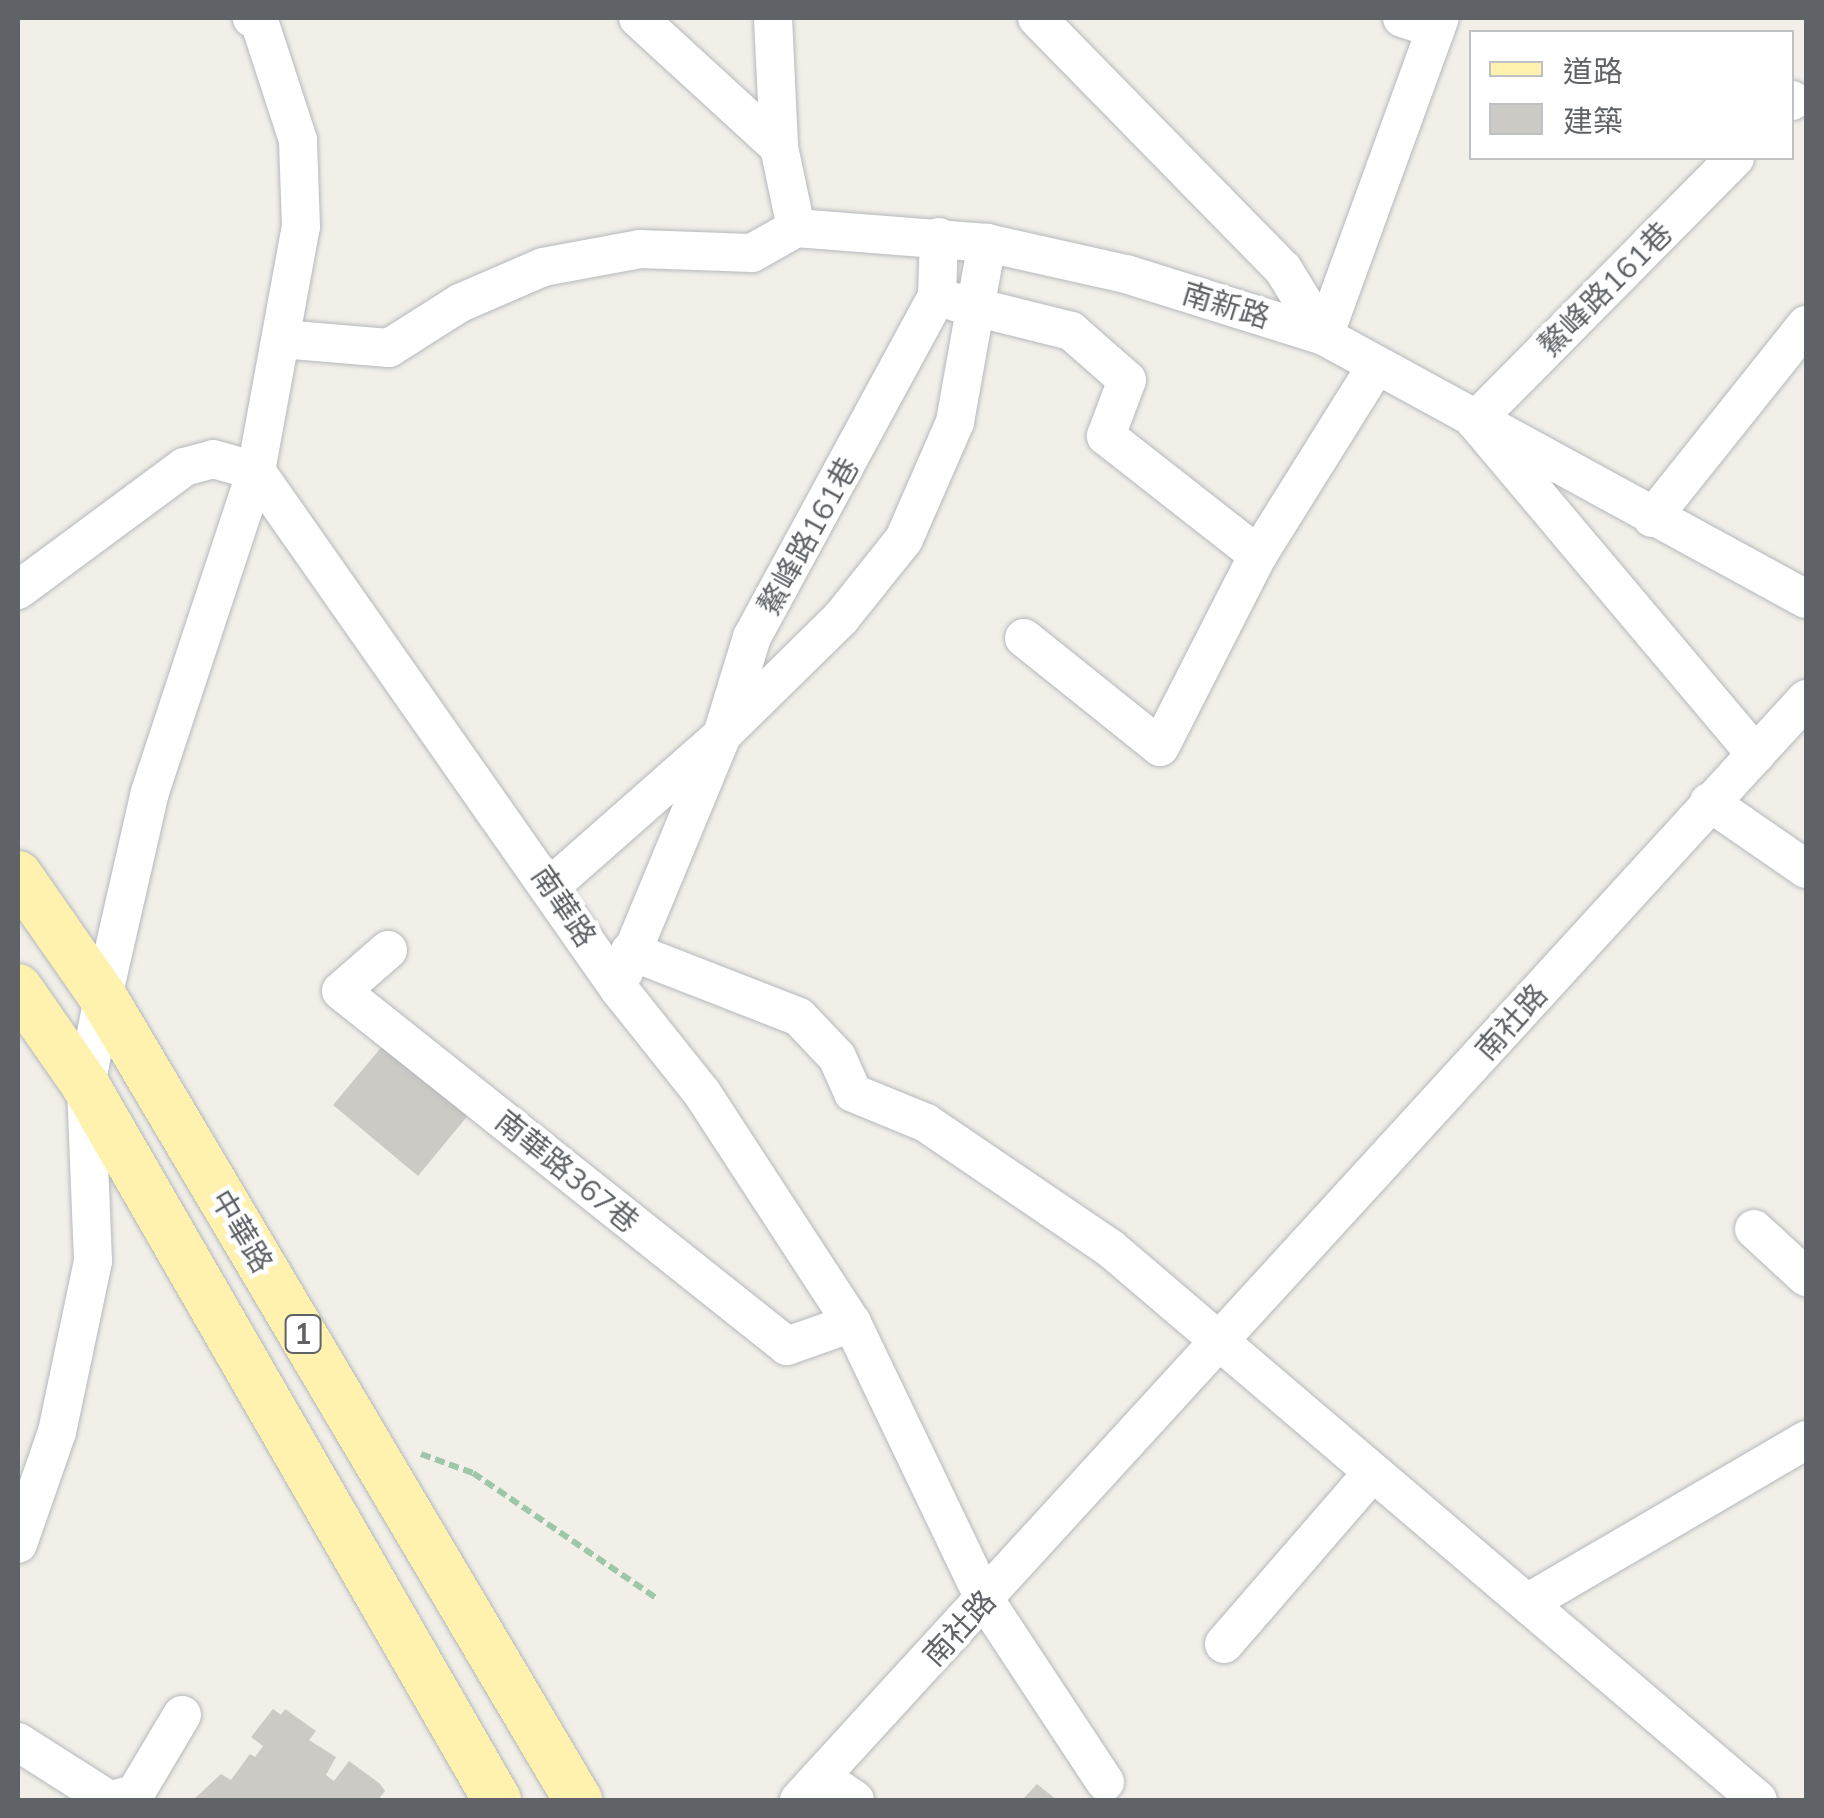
<!DOCTYPE html>
<html>
<head>
<meta charset="utf-8">
<style>
  body { margin:0 }
  #map { position:relative; width:1824px; height:1818px; overflow:hidden; background:#f1efe8; font-family:Mulish,"Noto Sans TC",sans-serif }
  div>[style] { position:absolute }
  .building>* { inset:0; background:#cccac5 }
  .path>* { height:6px; margin-top:-3px; transform-origin:0; background:repeating-linear-gradient(90deg,#9cc7a9 0 10px,transparent 0 15px) }
  .roads { filter:drop-shadow(0 0 2px #b5b8bc) drop-shadow(0 0 2px #b5b8bc) }
  .minor>* { height:38px; margin:-19px; padding:0 19px; transform-origin:19px; border-radius:19px; background:#fff }
  .major>* { height:48px; margin:-24px; padding:0 24px; transform-origin:24px; border-radius:24px; background:#fff2af }
  span { translate:-50% -50%; white-space:nowrap; text-align:center; line-height:1.15; -webkit-text-stroke:9px #fff; paint-order:stroke }
  .shield-label span { padding:2px 8px; background:#fff; border:2px solid; border-radius:8px; -webkit-text-stroke-width:0 }
  .shield-label { font-size:28px; color:#5f6368; font-weight:700 }
  .street-label { font-size:30px; color:#5f6368 }
  .frame { position:absolute; inset:0; border:20px solid #5f6368; pointer-events:none }
  .legend { position:absolute; left:1469px; top:30px; width:325px; height:130px; box-sizing:border-box; background:#fff; border:2px solid #bfc1c3; margin:0; padding:12px 18px; list-style:none; font-size:30px; color:#5f6368 }
  .legend li { display:flex; align-items:center; gap:20px; height:50px }
  .legend b { width:50px; border:2px solid #bfc1c3 }
</style>
</head>
<body>
<div id="map">
  <div class="building">
    <i style="clip-path:polygon(389px 1038px,474px 1108px,418px 1176px,333px 1105px)"></i>
    <i style="clip-path:polygon(273px 1709px,281px 1715px,285px 1709px,316px 1731px,309px 1740px,336px 1757px,326px 1775px,334px 1781px,349px 1761px,379px 1783px,385px 1791px,378px 1800px,193px 1800px,221px 1774px,231px 1780px,250px 1754px,255px 1757px,263px 1746px,251px 1737px)"></i>
    <i style="clip-path:polygon(1037px 1784px,1057px 1800px,1022px 1800px)"></i>
  </div>
  <div class="path">
    <i style="left:421px;top:1454px;width:55px;rotate:20.1deg"></i>
    <i style="left:473px;top:1473px;width:224px;rotate:34.3deg"></i>
  </div>
  <div class="roads">
    <div class="minor">
      <i style="left:638px;top:18px;width:191px;rotate:42.5deg"></i>
      <i style="left:773px;top:18px;width:129px;rotate:87.3deg"></i>
      <i style="left:779px;top:147px;width:83px;rotate:78.1deg"></i>
      <i style="left:796px;top:228px;width:192px;rotate:4.5deg"></i>
      <i style="left:987px;top:243px;width:142px;rotate:12.6deg"></i>
      <i style="left:1126px;top:274px;width:207px;rotate:17.4deg"></i>
      <i style="left:1324px;top:336px;width:549px;rotate:28.62deg"></i>
      <i style="left:1037px;top:18px;width:351px;rotate:45.6deg"></i>
      <i style="left:1283px;top:269px;width:79px;rotate:58.5deg"></i>
      <i style="left:1402px;top:18px;width:35px;rotate:18deg"></i>
      <i style="left:1792px;top:101px;width:1px;rotate:-90deg"></i>
      <i style="left:1735px;top:158px;width:370px;rotate:134.7deg"></i>
      <i style="left:1475px;top:421px;width:436px;rotate:49.9deg"></i>
      <i style="left:955px;top:302px;width:120px;rotate:14deg"></i>
      <i style="left:1071px;top:331px;width:74px;rotate:41.2deg"></i>
      <i style="left:1127px;top:380px;width:60px;rotate:110.6deg"></i>
      <i style="left:1106px;top:436px;width:193px;rotate:38.1deg"></i>
      <i style="left:1324px;top:336px;width:338px;rotate:-70deg"></i>
      <i style="left:281px;top:339px;width:108px;rotate:4.8deg"></i>
      <i style="left:389px;top:348px;width:84px;rotate:-32.4deg"></i>
      <i style="left:460px;top:303px;width:90px;rotate:-23.4deg"></i>
      <i style="left:543px;top:267px;width:99px;rotate:-10.5deg"></i>
      <i style="left:640px;top:249px;width:112px;rotate:2deg"></i>
      <i style="left:752px;top:253px;width:51px;rotate:-29.6deg"></i>
      <i style="left:1652px;top:518px;width:247px;rotate:-51.4deg"></i>
      <i style="left:18px;top:590px;width:207px;rotate:-36.5deg"></i>
      <i style="left:184px;top:467px;width:30px;rotate:-15deg"></i>
      <i style="left:213px;top:459px;width:45px;rotate:15.6deg"></i>
      <i style="left:256px;top:471px;width:633px;rotate:54.98deg"></i>
      <i style="left:619px;top:989px;width:133px;rotate:51.4deg"></i>
      <i style="left:702px;top:1093px;width:275px;rotate:56.9deg"></i>
      <i style="left:852px;top:1323px;width:307px;rotate:64.4deg"></i>
      <i style="left:985px;top:1600px;width:218px;rotate:56.6deg"></i>
      <i style="left:1024px;top:638px;width:174px;rotate:38.7deg"></i>
      <i style="left:1160px;top:747px;width:216px;rotate:-63deg"></i>
      <i style="left:1258px;top:555px;width:223px;rotate:-58deg"></i>
      <i style="left:1709px;top:802px;width:118px;rotate:34.6deg"></i>
      <i style="left:551px;top:886px;width:228px;rotate:-41.4deg"></i>
      <i style="left:722px;top:735px;width:167px;rotate:-44.5deg"></i>
      <i style="left:841px;top:618px;width:101px;rotate:-51.4deg"></i>
      <i style="left:904px;top:539px;width:128px;rotate:-66.4deg"></i>
      <i style="left:955px;top:422px;width:182px;rotate:-79.9deg"></i>
      <i style="left:388px;top:950px;width:62px;rotate:138.9deg"></i>
      <i style="left:341px;top:991px;width:570px;rotate:38.52deg"></i>
      <i style="left:787px;top:1346px;width:69px;rotate:-19.5deg"></i>
      <i style="left:630px;top:951px;width:181px;rotate:21.3deg"></i>
      <i style="left:799px;top:1017px;width:55px;rotate:46.5deg"></i>
      <i style="left:837px;top:1057px;width:39px;rotate:66deg"></i>
      <i style="left:853px;top:1093px;width:79px;rotate:22.3deg"></i>
      <i style="left:926px;top:1123px;width:222px;rotate:34.2deg"></i>
      <i style="left:1110px;top:1248px;width:851px;rotate:40.43deg"></i>
      <i style="left:624px;top:972px;width:256px;rotate:-67.5deg"></i>
      <i style="left:722px;top:735px;width:102px;rotate:-73deg"></i>
      <i style="left:752px;top:637px;width:388px;rotate:-61.5deg"></i>
      <i style="left:937px;top:296px;width:59px;rotate:-88.1deg"></i>
      <i style="left:1754px;top:1229px;width:71px;rotate:42.7deg"></i>
      <i style="left:18px;top:1544px;width:119px;rotate:-70.8deg"></i>
      <i style="left:57px;top:1432px;width:175px;rotate:-78.1deg"></i>
      <i style="left:93px;top:1261px;width:175px;rotate:-92.3deg"></i>
      <i style="left:86px;top:1086px;width:91px;rotate:-79.2deg"></i>
      <i style="left:103px;top:997px;width:210px;rotate:-77.1deg"></i>
      <i style="left:150px;top:792px;width:338px;rotate:-71.7deg"></i>
      <i style="left:256px;top:471px;width:248px;rotate:-79.6deg"></i>
      <i style="left:301px;top:227px;width:87px;rotate:-92deg"></i>
      <i style="left:298px;top:140px;width:125px;rotate:-108.1deg"></i>
      <i style="left:259px;top:21px;width:8px;rotate:-157deg"></i>
      <i style="left:1529px;top:1602px;width:321px;rotate:-30.3deg"></i>
      <i style="left:1224px;top:1644px;width:225px;rotate:-49.1deg"></i>
      <i style="left:18px;top:1742px;width:108px;rotate:32.5deg"></i>
      <i style="left:821px;top:1777px;width:41px;rotate:34.1deg"></i>
      <i style="left:111px;top:1800px;width:25px;rotate:-14deg"></i>
      <i style="left:135px;top:1794px;width:92px;rotate:-59.3deg"></i>
      <i style="left:799px;top:1800px;width:1492px;rotate:-47.55deg"></i>
    </div>
    <div class="major">
      <i style="left:18px;top:875px;width:149px;rotate:55.1deg"></i>
      <i style="left:103px;top:997px;width:933px;rotate:59.39deg"></i>
      <i style="left:18px;top:988px;width:119px;rotate:55.2deg"></i>
      <i style="left:86px;top:1086px;width:824px;rotate:60.07deg"></i>
    </div>
  </div>
  <div class="shield-label">
    <span style="left:303px;top:1334px">1</span>
  </div>
  <div class="street-label">
    <span style="left:1605px;top:289px;rotate:-45deg">鰲峰路161巷</span>
    <span style="left:1226px;top:305px;rotate:17deg">南新路</span>
    <span style="left:808px;top:536px;rotate:-61deg">鰲峰路161巷</span>
    <span style="left:564px;top:906px;rotate:56deg">南華路</span>
    <span style="left:1511px;top:1022px;rotate:-48deg">南社路</span>
    <span style="left:567px;top:1171px;rotate:39deg">南華路367巷</span>
    <span style="left:242px;top:1231px;rotate:59deg">中華路</span>
    <span style="left:959px;top:1628px;rotate:-47deg">南社路</span>
  </div>
  <div class="frame"></div>
  <ul class="legend">
  <li><b style="height:12px;background:#fff2af"></b>道路</li>
  <li><b style="height:28px;background:#cccac5"></b>建築</li>
  </ul>
</div>
</body>
</html>
